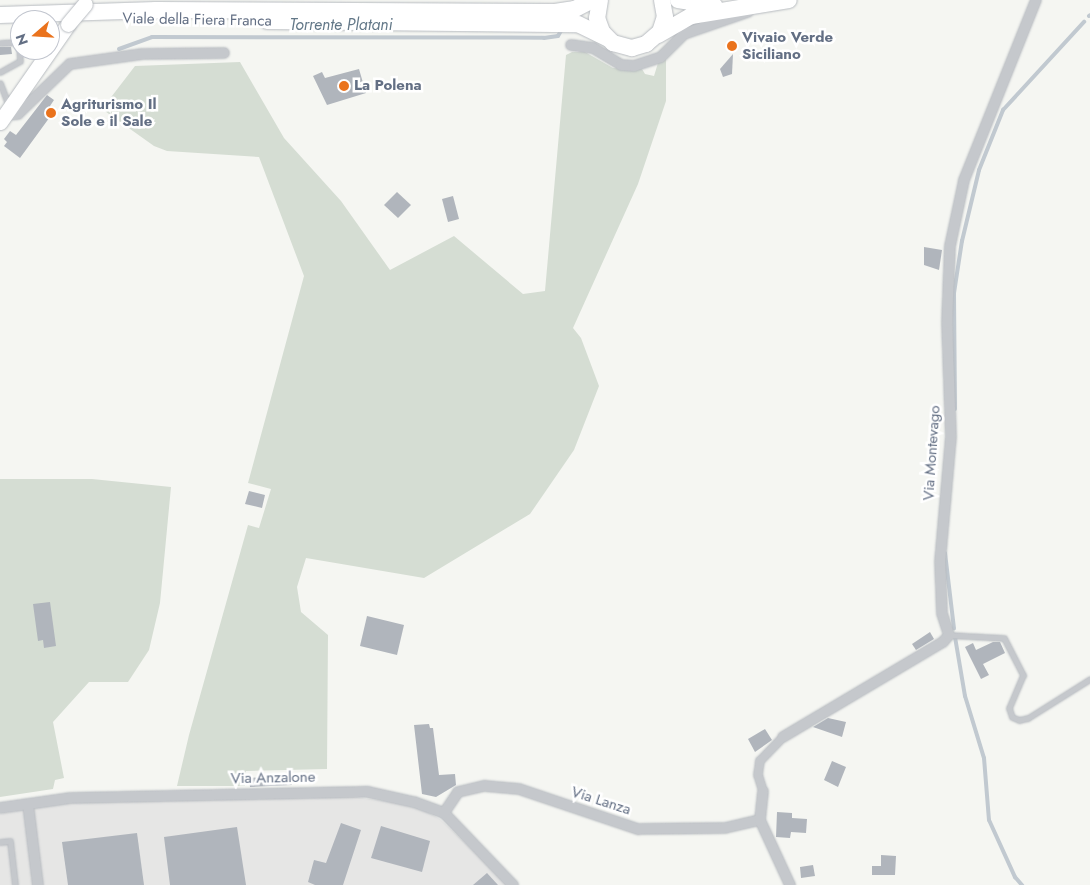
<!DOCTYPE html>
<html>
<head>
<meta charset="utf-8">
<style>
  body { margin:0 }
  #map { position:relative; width:1090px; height:885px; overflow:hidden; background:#f5f6f2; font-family:Jost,sans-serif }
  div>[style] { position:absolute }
  .built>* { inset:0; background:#e6e6e5 }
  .green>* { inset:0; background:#d5ddd3 }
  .stream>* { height:4px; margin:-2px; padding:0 2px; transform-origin:2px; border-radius:2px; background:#c1c9d0 }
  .building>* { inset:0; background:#b0b5bc }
  .roads { filter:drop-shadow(0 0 1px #b7bbc0) drop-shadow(0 0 1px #b7bbc0) }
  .service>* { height:5px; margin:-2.5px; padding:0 2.5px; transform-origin:2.5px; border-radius:2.5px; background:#c5c8cc }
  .pedestrian>* { height:8px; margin:-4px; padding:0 4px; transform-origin:4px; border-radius:4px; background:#c5c8cc }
  .minor>* { height:10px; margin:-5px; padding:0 5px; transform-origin:5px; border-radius:5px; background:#c5c8cc }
  .secondary>* { height:15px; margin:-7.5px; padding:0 7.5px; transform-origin:7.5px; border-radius:7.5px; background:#fff }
  .primary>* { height:16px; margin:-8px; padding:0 8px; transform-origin:8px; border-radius:8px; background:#fff }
  .bridges { filter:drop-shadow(0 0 1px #b7bbc0) drop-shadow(0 0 1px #b7bbc0) }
  .secondary-bridge>* { height:15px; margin:-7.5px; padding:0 7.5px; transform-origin:7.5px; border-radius:7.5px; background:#fff }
  .dots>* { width:14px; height:14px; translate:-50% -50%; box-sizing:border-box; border:2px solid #fff; border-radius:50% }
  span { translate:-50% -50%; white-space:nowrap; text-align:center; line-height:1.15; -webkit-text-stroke:5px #fff; paint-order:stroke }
  .street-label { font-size:15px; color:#636f84 }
  .poi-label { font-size:15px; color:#636f84; font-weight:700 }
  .left { translate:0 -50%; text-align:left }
  .water-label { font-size:16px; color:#637888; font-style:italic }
  .north { position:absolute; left:10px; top:10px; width:50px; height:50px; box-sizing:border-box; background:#fff; border:1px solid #c1c5ce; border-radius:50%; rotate:251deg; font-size:14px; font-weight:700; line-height:20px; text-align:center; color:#636f84 }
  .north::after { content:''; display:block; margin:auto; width:18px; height:22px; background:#ea731d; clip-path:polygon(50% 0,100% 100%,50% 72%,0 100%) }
</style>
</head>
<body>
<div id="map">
  <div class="built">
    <div style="clip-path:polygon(340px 795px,414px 805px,440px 819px,509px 885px,0 885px,0 814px,71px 801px)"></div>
  </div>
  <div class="green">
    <div style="clip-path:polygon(572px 52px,585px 52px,613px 68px,642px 69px,645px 74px,654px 76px,658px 63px,666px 58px,666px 101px,638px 184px,573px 328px,581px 338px,599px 386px,574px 450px,530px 514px,424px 578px,306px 558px,297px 587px,301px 612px,328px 635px,327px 769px,246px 771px,245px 786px,177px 786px,189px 735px,248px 525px,259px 528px,271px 489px,248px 483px,304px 276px,259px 157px,167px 151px,154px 146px,102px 109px,135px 66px,240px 62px,284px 138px,341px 201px,390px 270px,454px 236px,523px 294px,545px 291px,566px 55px)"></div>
    <div style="clip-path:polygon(0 479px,92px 479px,171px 487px,160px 603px,149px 650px,128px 682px,89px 682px,53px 722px,64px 778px,55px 780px,53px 789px,0 797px)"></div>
  </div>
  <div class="stream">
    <div style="left:1089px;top:16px;width:1px;rotate:-45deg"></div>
    <div style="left:119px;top:49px;width:35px;rotate:-20deg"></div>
    <div style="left:152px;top:37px;width:392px;rotate:0.1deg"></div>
    <div style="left:544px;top:38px;width:14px;rotate:-8deg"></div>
    <div style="left:558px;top:36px;width:8px;rotate:-60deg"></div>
    <div style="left:955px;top:409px;width:116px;rotate:-90.5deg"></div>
    <div style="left:954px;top:293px;width:53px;rotate:-81.3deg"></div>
    <div style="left:962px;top:241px;width:73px;rotate:-76.5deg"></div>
    <div style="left:979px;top:170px;width:65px;rotate:-68.2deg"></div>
    <div style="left:1003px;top:110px;width:120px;rotate:-47.4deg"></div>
    <div style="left:945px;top:553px;width:76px;rotate:83.2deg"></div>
    <div style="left:955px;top:637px;width:60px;rotate:80.4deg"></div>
    <div style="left:965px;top:696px;width:65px;rotate:73deg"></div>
    <div style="left:984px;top:758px;width:62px;rotate:85.4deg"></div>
    <div style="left:989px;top:820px;width:63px;rotate:65.5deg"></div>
    <div style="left:1015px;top:877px;width:11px;rotate:49deg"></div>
  </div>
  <div class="building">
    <div style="clip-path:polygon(0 47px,11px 47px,12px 54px,0 55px)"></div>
    <div style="clip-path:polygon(733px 54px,732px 74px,723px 77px,720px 69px)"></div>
    <div style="clip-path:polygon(359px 69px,366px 93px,327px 105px,313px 76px,322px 72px,325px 78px)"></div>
    <div style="clip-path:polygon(47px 95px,54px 100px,50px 106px,55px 110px,20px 158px,4px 146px,7px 142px,4px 139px,10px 131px,16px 135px)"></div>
    <div style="clip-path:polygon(397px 192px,411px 205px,398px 218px,384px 205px)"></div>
    <div style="clip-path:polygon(453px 196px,459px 219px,448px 222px,442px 199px)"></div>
    <div style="clip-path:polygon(924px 247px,942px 250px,939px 270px,924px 265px)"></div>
    <div style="clip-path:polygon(249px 491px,265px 495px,262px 508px,245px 504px)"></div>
    <div style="clip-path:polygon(50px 602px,56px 646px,44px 648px,43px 640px,38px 641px,33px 604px)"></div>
    <div style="clip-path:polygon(367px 616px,404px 625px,397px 655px,360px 646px)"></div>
    <div style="clip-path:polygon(930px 632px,934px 639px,916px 650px,912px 644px)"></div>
    <div style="clip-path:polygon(993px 642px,1000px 642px,1005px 653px,983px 664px,989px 675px,981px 679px,965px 647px,973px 643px,976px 650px)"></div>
    <div style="clip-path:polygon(828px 718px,846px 722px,842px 737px,813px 727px)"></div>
    <div style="clip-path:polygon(429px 724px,430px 728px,433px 728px,439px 775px,455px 774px,456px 785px,436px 797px,422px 794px,414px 725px)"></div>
    <div style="clip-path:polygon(765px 729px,772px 740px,755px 752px,748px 739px)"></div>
    <div style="clip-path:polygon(832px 761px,846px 767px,838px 787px,824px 780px)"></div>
    <div style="clip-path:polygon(291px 775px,292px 785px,250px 787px,249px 778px)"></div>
    <div style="clip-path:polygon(777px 812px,792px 813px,792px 818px,807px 819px,806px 833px,791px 832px,790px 838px,776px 837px)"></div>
    <div style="clip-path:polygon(341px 823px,361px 830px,343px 885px,315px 885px,308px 882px,314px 860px,326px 863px)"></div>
    <div style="clip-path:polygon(381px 826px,430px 841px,422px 872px,371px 858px)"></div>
    <div style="clip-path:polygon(237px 827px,246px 885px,170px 885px,164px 837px)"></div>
    <div style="clip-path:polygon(137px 833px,144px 885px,68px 885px,62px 842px)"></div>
    <div style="clip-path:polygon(881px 855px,896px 856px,895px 875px,872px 875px,872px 866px,881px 866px)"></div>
    <div style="clip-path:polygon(813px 865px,815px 876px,801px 878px,800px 867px)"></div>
    <div style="clip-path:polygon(487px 873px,498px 885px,473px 885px)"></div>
  </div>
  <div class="roads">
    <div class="service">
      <div style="left:0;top:43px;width:19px;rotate:-3deg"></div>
      <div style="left:19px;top:42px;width:19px;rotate:87deg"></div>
      <div style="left:20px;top:61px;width:23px;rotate:151deg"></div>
      <div style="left:0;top:83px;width:25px;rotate:69deg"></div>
      <div style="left:949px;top:635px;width:55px;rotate:3.1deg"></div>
      <div style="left:1004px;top:638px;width:42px;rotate:62.8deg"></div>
      <div style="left:1023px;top:675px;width:36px;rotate:113deg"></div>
      <div style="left:1009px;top:708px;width:9px;rotate:72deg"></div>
      <div style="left:1012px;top:717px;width:8px;rotate:23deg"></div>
      <div style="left:1019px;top:720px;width:9px;rotate:-13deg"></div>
      <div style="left:1028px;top:718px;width:73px;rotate:-32.2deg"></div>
      <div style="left:0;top:842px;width:10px;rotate:-6deg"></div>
      <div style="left:10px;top:841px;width:44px;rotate:83.5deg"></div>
    </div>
    <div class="pedestrian">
      <div style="left:763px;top:791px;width:17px;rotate:-107deg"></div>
      <div style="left:758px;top:775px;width:14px;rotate:-82deg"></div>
      <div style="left:760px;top:761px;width:33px;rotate:-46deg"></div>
    </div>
    <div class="minor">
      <div style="left:571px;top:45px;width:22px;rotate:8deg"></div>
      <div style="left:593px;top:48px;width:33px;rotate:31deg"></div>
      <div style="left:621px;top:65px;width:13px;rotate:4deg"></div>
      <div style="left:634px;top:66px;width:28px;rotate:-18deg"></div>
      <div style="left:661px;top:57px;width:33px;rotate:-45deg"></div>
      <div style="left:684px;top:34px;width:68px;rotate:-19deg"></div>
      <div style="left:6px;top:115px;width:12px;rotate:-5deg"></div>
      <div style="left:18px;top:114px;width:72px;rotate:-43.9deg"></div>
      <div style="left:70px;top:64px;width:73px;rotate:-7.9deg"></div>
      <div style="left:142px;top:54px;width:82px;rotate:-0.7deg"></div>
      <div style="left:783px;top:737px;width:186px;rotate:-30.7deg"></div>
      <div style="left:943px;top:642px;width:9px;rotate:-49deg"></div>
      <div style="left:949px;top:635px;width:23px;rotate:-108deg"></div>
      <div style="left:942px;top:613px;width:51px;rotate:-92.2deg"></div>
      <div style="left:940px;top:562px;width:125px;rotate:-85deg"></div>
      <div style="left:951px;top:437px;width:114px;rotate:-92deg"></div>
      <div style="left:947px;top:323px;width:77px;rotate:-87.8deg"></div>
      <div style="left:950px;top:246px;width:67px;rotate:-78deg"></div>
      <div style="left:964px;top:180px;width:194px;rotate:-68.2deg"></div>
      <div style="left:28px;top:804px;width:82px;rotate:83deg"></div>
      <div style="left:0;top:808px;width:71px;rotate:-8.1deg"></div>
      <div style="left:70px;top:798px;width:298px;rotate:-1.2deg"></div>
      <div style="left:368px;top:792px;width:47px;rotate:12.3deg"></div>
      <div style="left:414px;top:802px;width:32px;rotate:20deg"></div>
      <div style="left:444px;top:813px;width:100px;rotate:46.2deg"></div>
      <div style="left:444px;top:813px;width:25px;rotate:-56deg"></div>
      <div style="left:458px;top:792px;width:28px;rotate:-13deg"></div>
      <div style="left:485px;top:786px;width:34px;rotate:5deg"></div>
      <div style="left:519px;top:789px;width:126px;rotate:18.6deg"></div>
      <div style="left:638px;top:829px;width:87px;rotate:-0.7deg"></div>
      <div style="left:725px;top:828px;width:36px;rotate:-13deg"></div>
      <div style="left:760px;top:820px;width:72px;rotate:65.2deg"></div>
      <div style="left:760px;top:820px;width:29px;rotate:-84deg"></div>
    </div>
    <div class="secondary">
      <div style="left:0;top:122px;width:119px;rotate:-55.2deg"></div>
    </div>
    <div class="primary">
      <div style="left:600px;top:0;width:18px;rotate:99deg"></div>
      <div style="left:597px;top:18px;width:15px;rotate:70deg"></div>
      <div style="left:602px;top:32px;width:16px;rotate:45deg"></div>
      <div style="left:613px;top:43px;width:20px;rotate:15deg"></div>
      <div style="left:632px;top:48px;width:15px;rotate:-16deg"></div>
      <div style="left:646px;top:44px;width:18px;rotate:-41deg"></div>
      <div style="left:660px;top:32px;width:16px;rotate:-72deg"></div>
      <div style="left:665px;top:17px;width:17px;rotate:-100deg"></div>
      <div style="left:678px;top:0;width:37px;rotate:9deg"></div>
      <div style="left:0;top:15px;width:156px;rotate:-1.8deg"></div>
      <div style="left:156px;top:10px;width:399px;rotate:0.3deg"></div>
      <div style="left:555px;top:12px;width:20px;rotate:-9deg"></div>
      <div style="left:575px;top:9px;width:20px;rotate:-27deg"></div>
      <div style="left:267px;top:21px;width:311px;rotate:0.6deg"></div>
      <div style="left:578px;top:24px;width:32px;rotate:26deg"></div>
      <div style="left:658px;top:35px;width:38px;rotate:-30deg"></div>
      <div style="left:691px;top:16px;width:99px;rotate:-9.3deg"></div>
    </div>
  </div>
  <div class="bridges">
    <div class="secondary-bridge">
      <div style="left:68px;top:24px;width:26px;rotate:-50deg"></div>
    </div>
  </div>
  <div class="dots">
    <div style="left:732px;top:46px;background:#ea731d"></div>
    <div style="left:344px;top:86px;background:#ea731d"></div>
    <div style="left:51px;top:113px;background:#ea731d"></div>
  </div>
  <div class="street-label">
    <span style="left:197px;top:20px;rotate:1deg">Viale della Fiera Franca</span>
    <span style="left:932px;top:453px;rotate:-86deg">Via Montevago</span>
    <span style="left:273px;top:778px;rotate:-1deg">Via Anzalone</span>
    <span style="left:601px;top:801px;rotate:18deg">Via Lanza</span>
  </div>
  <div class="poi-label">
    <span class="left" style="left:742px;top:46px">Vivaio Verde<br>Siciliano</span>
    <span class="left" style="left:354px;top:86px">La Polena</span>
    <span class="left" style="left:61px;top:113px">Agriturismo Il<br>Sole e il Sale</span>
  </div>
  <div class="water-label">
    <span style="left:341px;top:25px">Torrente Platani</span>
  </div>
  <div class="north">N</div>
</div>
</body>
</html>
